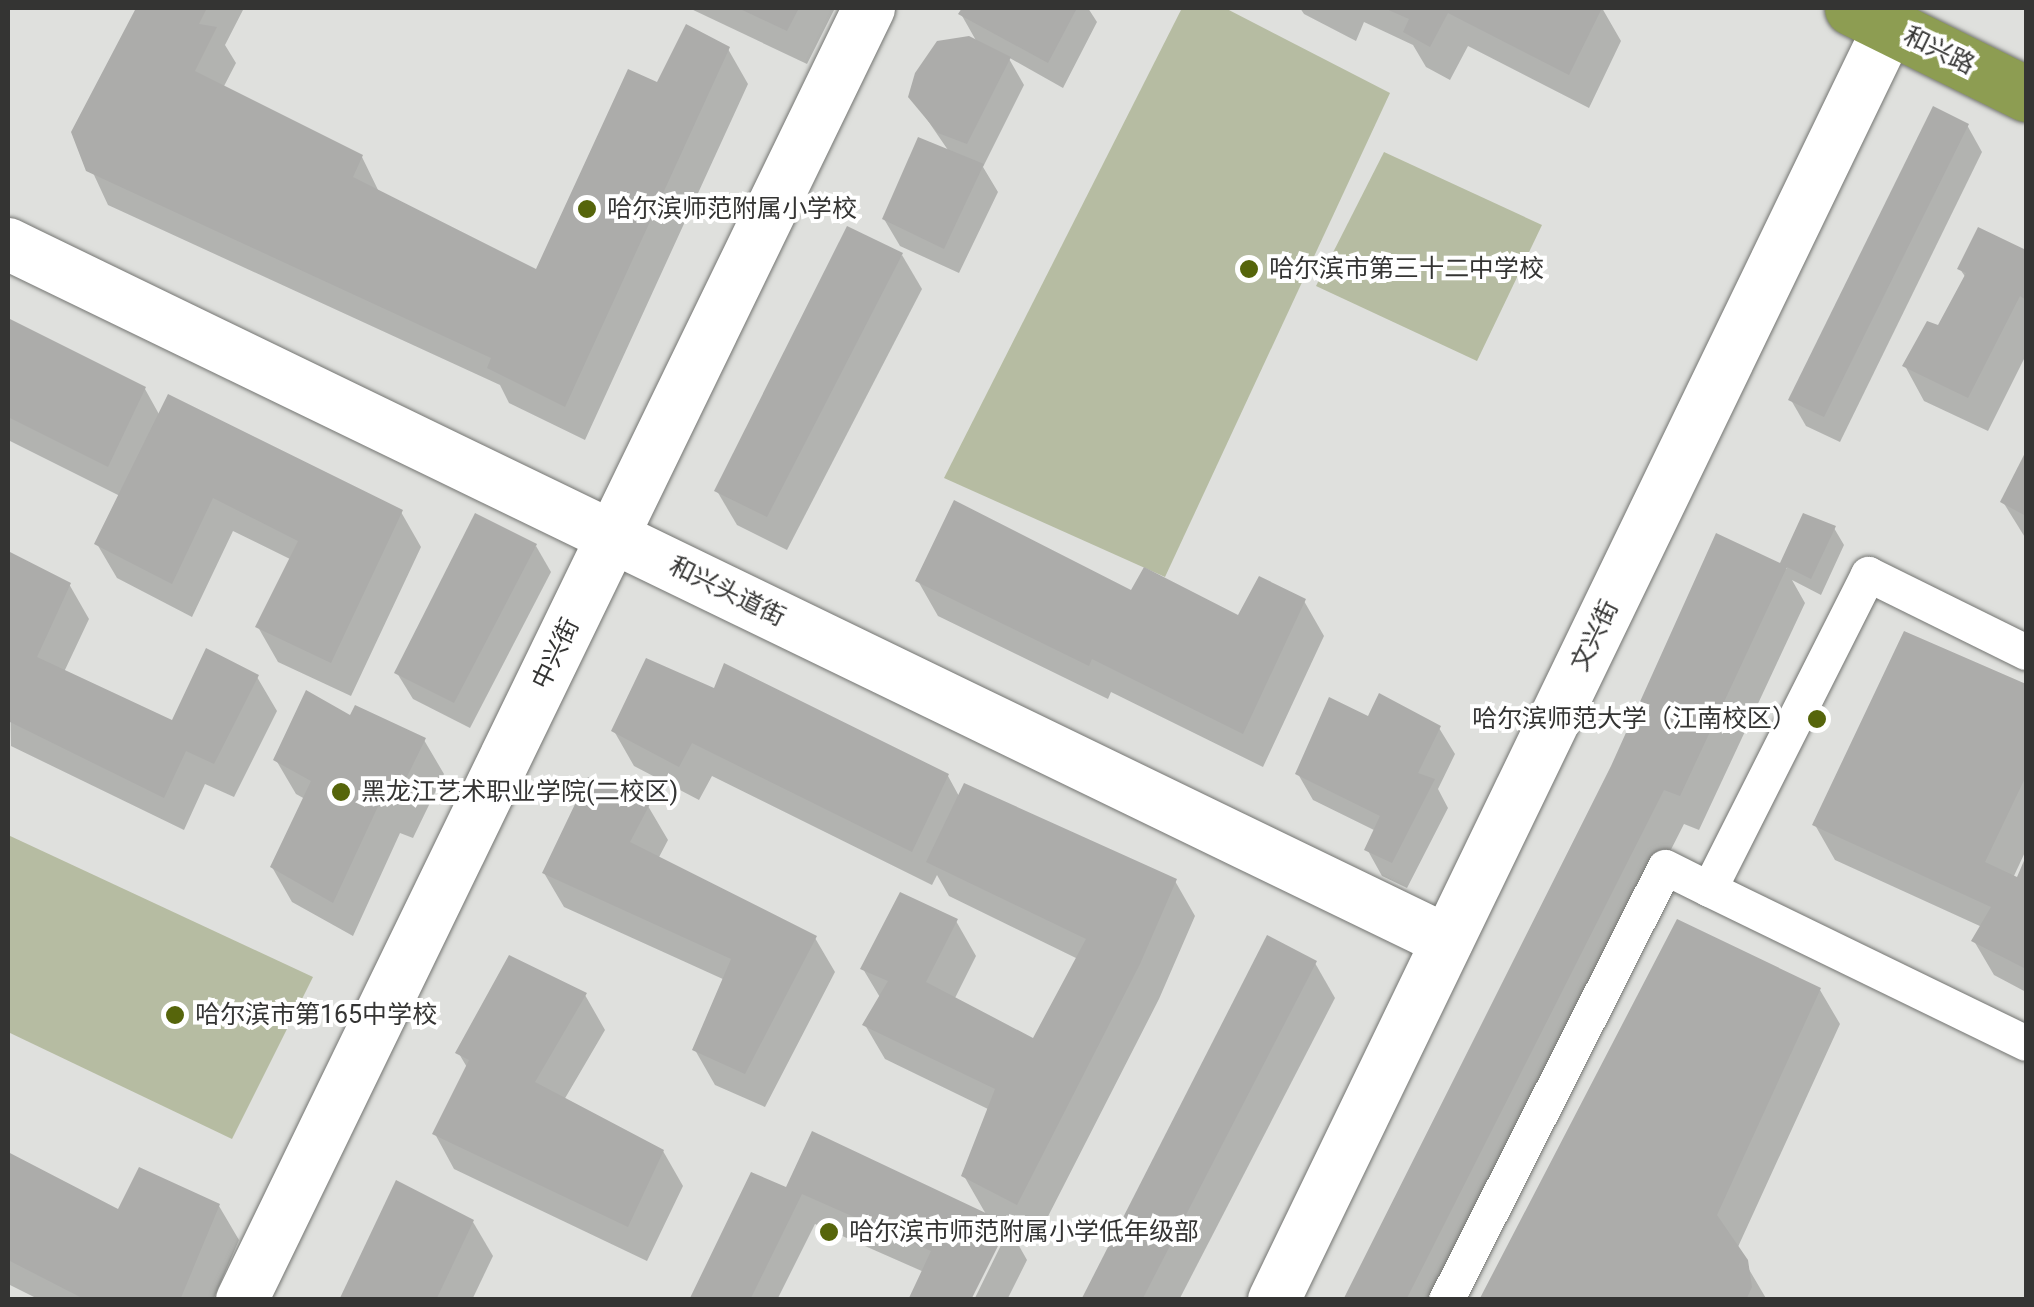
<!DOCTYPE html>
<html>
<head>
<meta charset="utf-8">
<style>
  body { margin:0 }
  #map { position:relative; width:2034px; height:1307px; overflow:hidden; background:#dfe0dd; font-family:Roboto,"Noto Sans SC",sans-serif }
  div>[style] { position:absolute }
  .green>* { inset:0; background:#b6bca2 }
  .shadow>* { inset:0; background:#0003 }
  .building>* { inset:0; background:#acacaa }
  .roads { filter:drop-shadow(0 0 2px #747572) drop-shadow(0 0 2px #747572) }
  .street>* { height:35px; margin:-17.5px; padding:0 17.5px; transform-origin:17.5px; border-radius:17.5px; background:#fff }
  .secondary>* { height:52px; margin:-26px; padding:0 26px; transform-origin:26px; border-radius:26px; background:#fff }
  .highway>* { height:55px; margin:-27.5px; padding:0 27.5px; transform-origin:27.5px; border-radius:27.5px; background:#8d9d52 }
  .dots>* { width:28px; height:28px; translate:-50% -50%; box-sizing:border-box; border:5px solid #fff; border-radius:50% }
  span { translate:-50% -50%; white-space:nowrap; text-align:center; line-height:1.15; -webkit-text-stroke:8px #fff; paint-order:stroke }
  .street-label { font-size:25px; color:#343433 }
  .poi-label { font-size:25px; color:#343433 }
  .left { translate:0 -50%; text-align:left }
  .right { translate:-100% -50%; text-align:right }
  .frame { position:absolute; inset:0; border:10px solid #343433; pointer-events:none }
</style>
</head>
<body>
<div id="map">
  <div class="green">
    <div style="clip-path:polygon(1182px 8px,1225px 8px,1390px 93px,1165px 577px,944px 478px)"></div>
    <div style="clip-path:polygon(1384px 152px,1542px 225px,1477px 361px,1316px 286px)"></div>
    <div style="clip-path:polygon(8px 835px,313px 977px,232px 1139px,8px 1032px)"></div>
  </div>
  <div class="shadow">
    <div style="clip-path:polygon(139px 8px,244px 8px,225px 45px,236px 63px,223px 88px,362px 157px,380px 194px,537px 273px,658px 85px,728px 49px,748px 84px,585px 440px,509px 403px,500px 385px,108px 205px,74px 132px)"></div>
    <div style="clip-path:polygon(689px 8px,835px 8px,807px 64px)"></div>
    <div style="clip-path:polygon(965px 8px,1088px 8px,1097px 22px,1063px 88px,1008px 57px,1024px 85px,983px 167px,998px 192px,959px 273px,900px 246px,884px 219px,950px 153px,911px 96px,978px 44px,961px 14px)"></div>
    <div style="clip-path:polygon(1300px 8px,1602px 8px,1621px 41px,1589px 108px,1468px 46px,1450px 80px,1426px 67px,1413px 45px,1364px 22px,1356px 41px,1304px 14px)"></div>
    <div style="clip-path:polygon(1967px 125px,1982px 152px,1840px 442px,1806px 426px,1791px 400px)"></div>
    <div style="clip-path:polygon(1979px 230px,2026px 252px,2026px 355px,1988px 431px,1924px 401px,1905px 366px,1939px 328px,1966px 278px,1960px 269px)"></div>
    <div style="clip-path:polygon(902px 255px,922px 289px,787px 550px,737px 525px,717px 491px)"></div>
    <div style="clip-path:polygon(8px 321px,145px 389px,160px 416px,401px 512px,421px 547px,351px 696px,278px 662px,258px 627px,292px 560px,233px 531px,192px 617px,117px 578px,97px 544px,120px 496px,8px 440px)"></div>
    <div style="clip-path:polygon(2026px 457px,2026px 539px,2003px 502px)"></div>
    <div style="clip-path:polygon(1834px 528px,1844px 545px,1821px 595px,1792px 580px,1805px 603px,1699px 830px,1684px 824px,1442px 1300px,1344px 1300px,1613px 768px,1717px 536px,1787px 569px,1783px 563px)"></div>
    <div style="clip-path:polygon(536px 546px,551px 572px,470px 728px,413px 699px,397px 673px)"></div>
    <div style="clip-path:polygon(8px 554px,69px 584px,89px 619px,64px 672px,173px 724px,257px 677px,277px 711px,234px 797px,205px 784px,184px 830px,11px 746px)"></div>
    <div style="clip-path:polygon(918px 581px,1132px 594px,1239px 618px,1304px 601px,1324px 636px,1263px 767px,1111px 692px,1108px 699px,938px 616px)"></div>
    <div style="clip-path:polygon(1906px 634px,2026px 686px,2026px 850px,2013px 878px,2019px 880px,2026px 862px,2026px 992px,1994px 975px,1974px 941px,1982px 927px,1835px 860px,1815px 825px)"></div>
    <div style="clip-path:polygon(715px 692px,948px 776px,960px 798px,1175px 881px,1195px 916px,1159px 999px,1037px 1238px,1005px 1221px,1027px 1260px,1007px 1300px,974px 1300px,1002px 1243px,924px 1272px,815px 1224px,777px 1300px,692px 1300px,792px 1192px,987px 1216px,964px 1176px,990px 1110px,885px 1059px,865px 1025px,881px 999px,863px 969px,956px 921px,976px 956px,954px 1000px,1034px 1041px,1078px 959px,949px 896px,937px 875px,932px 885px,712px 776px,699px 800px,634px 766px,614px 731px)"></div>
    <div style="clip-path:polygon(351px 719px,424px 740px,444px 774px,413px 838px,400px 833px,353px 936px,292px 902px,272px 867px,305px 799px,296px 794px,276px 760px)"></div>
    <div style="clip-path:polygon(1369px 720px,1439px 728px,1455px 754px,1438px 789px,1448px 808px,1407px 888px,1382px 876px,1367px 849px,1376px 831px,1313px 800px,1298px 774px)"></div>
    <div style="clip-path:polygon(648px 806px,668px 840px,658px 859px,815px 938px,835px 972px,765px 1107px,715px 1085px,695px 1050px,725px 980px,564px 907px,544px 873px)"></div>
    <div style="clip-path:polygon(1315px 963px,1335px 998px,1179px 1300px,1084px 1300px)"></div>
    <div style="clip-path:polygon(1820px 990px,1840px 1024px,1737px 1249px,1767px 1300px,1481px 1300px)"></div>
    <div style="clip-path:polygon(585px 995px,605px 1030px,564px 1100px,663px 1151px,683px 1186px,647px 1261px,454px 1169px,435px 1134px,468px 1069px,458px 1052px)"></div>
    <div style="clip-path:polygon(8px 1155px,119px 1212px,219px 1206px,239px 1240px,213px 1300px,40px 1300px,8px 1284px)"></div>
    <div style="clip-path:polygon(473px 1222px,493px 1256px,472px 1300px,342px 1300px)"></div>
  </div>
  <div class="building">
    <div style="clip-path:polygon(136px 8px,207px 8px,199px 24px,217px 27px,195px 71px,363px 155px,353px 177px,536px 269px,628px 69px,657px 82px,686px 24px,730px 47px,565px 407px,487px 368px,491px 358px,86px 171px,71px 132px)"></div>
    <div style="clip-path:polygon(738px 8px,799px 8px,787px 31px)"></div>
    <div style="clip-path:polygon(962px 8px,1077px 8px,1048px 63px,958px 14px)"></div>
    <div style="clip-path:polygon(1384px 8px,1602px 8px,1569px 75px,1448px 13px,1430px 47px,1403px 32px,1409px 19px)"></div>
    <div style="clip-path:polygon(969px 36px,1011px 57px,967px 144px,938px 133px,908px 97px,915px 73px,937px 41px)"></div>
    <div style="clip-path:polygon(1933px 106px,1969px 124px,1824px 417px,1788px 400px)"></div>
    <div style="clip-path:polygon(918px 137px,984px 164px,944px 249px,882px 219px)"></div>
    <div style="clip-path:polygon(847px 226px,903px 253px,767px 517px,714px 491px)"></div>
    <div style="clip-path:polygon(1978px 227px,2026px 250px,2026px 300px,2020px 296px,1968px 398px,1902px 366px,1927px 321px,1938px 325px,1966px 273px,1957px 269px)"></div>
    <div style="clip-path:polygon(8px 318px,146px 387px,108px 467px,8px 417px)"></div>
    <div style="clip-path:polygon(168px 394px,403px 510px,331px 663px,255px 627px,298px 541px,213px 498px,172px 584px,94px 544px)"></div>
    <div style="clip-path:polygon(2026px 451px,2026px 516px,2000px 502px)"></div>
    <div style="clip-path:polygon(954px 500px,1131px 590px,1144px 567px,1238px 615px,1259px 576px,1306px 599px,1243px 734px,1092px 659px,1089px 666px,915px 581px)"></div>
    <div style="clip-path:polygon(475px 513px,537px 544px,454px 703px,394px 673px)"></div>
    <div style="clip-path:polygon(1803px 513px,1836px 526px,1811px 579px,1787px 567px,1680px 796px,1664px 790px,1406px 1300px,1343px 1300px,1611px 766px,1716px 533px,1780px 563px)"></div>
    <div style="clip-path:polygon(8px 551px,71px 583px,37px 657px,172px 720px,206px 648px,259px 675px,214px 764px,186px 751px,164px 798px,8px 721px)"></div>
    <div style="clip-path:polygon(1904px 631px,2026px 684px,2026px 776px,1985px 862px,2017px 877px,2026px 856px,2026px 969px,1971px 941px,1991px 907px,1812px 825px)"></div>
    <div style="clip-path:polygon(646px 658px,714px 688px,724px 663px,949px 774px,912px 852px,692px 743px,679px 767px,611px 731px)"></div>
    <div style="clip-path:polygon(306px 690px,350px 715px,355px 705px,426px 738px,393px 805px,381px 800px,333px 903px,270px 867px,311px 781px,273px 760px)"></div>
    <div style="clip-path:polygon(1379px 693px,1441px 726px,1418px 773px,1435px 779px,1392px 863px,1364px 850px,1380px 816px,1295px 774px,1329px 697px,1368px 716px)"></div>
    <div style="clip-path:polygon(588px 777px,650px 804px,630px 842px,817px 936px,745px 1074px,692px 1050px,731px 959px,542px 873px)"></div>
    <div style="clip-path:polygon(964px 783px,1177px 879px,1140px 964px,1017px 1205px,961px 1176px,995px 1089px,862px 1025px,888px 981px,860px 969px,900px 892px,958px 919px,926px 982px,1033px 1038px,1086px 939px,926px 862px)"></div>
    <div style="clip-path:polygon(1677px 919px,1821px 988px,1717px 1215px,1748px 1260px,1752px 1287px,1746px 1300px,1479px 1300px)"></div>
    <div style="clip-path:polygon(1267px 935px,1317px 961px,1142px 1300px,1081px 1300px)"></div>
    <div style="clip-path:polygon(509px 955px,587px 993px,535px 1082px,664px 1150px,628px 1227px,432px 1134px,469px 1060px,455px 1053px)"></div>
    <div style="clip-path:polygon(812px 1131px,1009px 1224px,971px 1300px,908px 1300px,931px 1251px,802px 1194px,750px 1300px,689px 1300px,751px 1172px,786px 1187px)"></div>
    <div style="clip-path:polygon(8px 1152px,118px 1209px,139px 1167px,220px 1204px,180px 1300px,86px 1300px,8px 1260px)"></div>
    <div style="clip-path:polygon(396px 1180px,474px 1220px,436px 1300px,339px 1300px)"></div>
  </div>
  <div class="roads">
    <div class="street">
      <div style="left:1709px;top:889px;width:352px;rotate:25.9deg"></div>
      <div style="left:1446px;top:1300px;width:485px;rotate:-63.2deg"></div>
      <div style="left:1665px;top:867px;width:49px;rotate:26.6deg"></div>
      <div style="left:1709px;top:889px;width:353px;rotate:-63.2deg"></div>
      <div style="left:1868px;top:574px;width:176px;rotate:26.3deg"></div>
    </div>
    <div class="secondary">
      <div style="left:8px;top:244px;width:1599px;rotate:25.84deg"></div>
      <div style="left:242px;top:1300px;width:1436px;rotate:-64.11deg"></div>
      <div style="left:1274px;top:1300px;width:1413px;rotate:-64.2deg"></div>
    </div>
    <div class="highway">
      <div style="left:1852px;top:8px;width:194px;rotate:26.3deg"></div>
    </div>
  </div>
  <div class="dots">
    <div style="left:587px;top:209px;background:#56650b"></div>
    <div style="left:1249px;top:269px;background:#56650b"></div>
    <div style="left:1817px;top:719px;background:#56650b"></div>
    <div style="left:341px;top:792px;background:#56650b"></div>
    <div style="left:175px;top:1015px;background:#56650b"></div>
    <div style="left:829px;top:1232px;background:#56650b"></div>
  </div>
  <div class="street-label">
    <span style="left:1939px;top:51px;rotate:26deg">和兴路</span>
    <span style="left:727px;top:592px;rotate:26deg">和兴头道街</span>
    <span style="left:1595px;top:636px;rotate:-64deg">文兴街</span>
    <span style="left:556px;top:654px;rotate:-64deg">中兴街</span>
  </div>
  <div class="poi-label">
    <span class="left" style="left:607px;top:209px">哈尔滨师范附属小学校</span>
    <span class="left" style="left:1269px;top:269px">哈尔滨市第三十二中学校</span>
    <span class="right" style="left:1797px;top:719px">哈尔滨师范大学（江南校区）</span>
    <span class="left" style="left:361px;top:792px">黑龙江艺术职业学院(二校区)</span>
    <span class="left" style="left:195px;top:1015px">哈尔滨市第165中学校</span>
    <span class="left" style="left:849px;top:1232px">哈尔滨市师范附属小学低年级部</span>
  </div>
  <div class="frame"></div>
</div>
</body>
</html>
